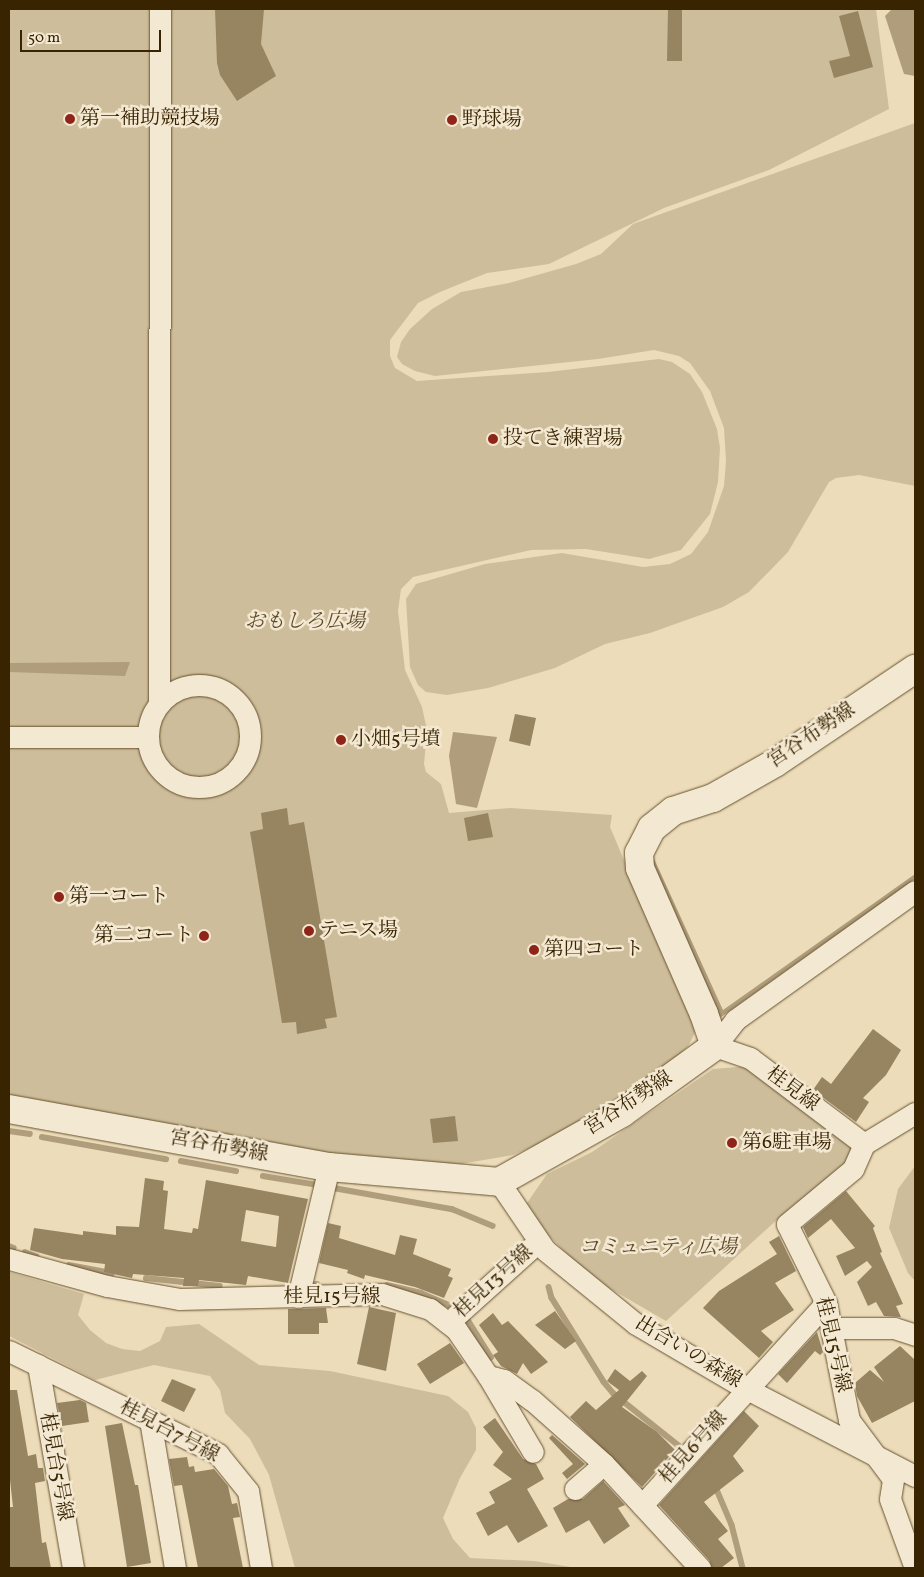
<!DOCTYPE html>
<html>
<head>
<meta charset="utf-8">
<style>
  body { margin:0 }
  #map { position:relative; width:924px; height:1577px; overflow:hidden; background:#eddcb9; font-family:Vollkorn,"Noto Serif JP",serif }
  div>[style] { position:absolute }
  .green>* { inset:0; background:#cebd9a }
  .water>* { inset:0; background:#b09d7b }
  .stream>* { height:5.5px; margin:-2.75px; padding:0 2.75px; transform-origin:2.75px; border-radius:2.75px; background:#b09d7b }
  .building>* { inset:0; background:#978461 }
  .roads { filter:drop-shadow(0 0 1px #665230) drop-shadow(0 0 1px #665230) }
  .street>* { height:21px; margin:-10.5px; padding:0 10.5px; transform-origin:10.5px; border-radius:10.5px; background:#f3e8d2 }
  .street>.ring { margin:-10.5px; padding:0; box-sizing:content-box; background:none; border:21px solid #f3e8d2; border-radius:50% }
  .secondary>* { height:28px; margin:-14px; padding:0 14px; transform-origin:14px; border-radius:14px; background:#f3e8d2 }
  .dots>* { width:14px; height:14px; translate:-50% -50%; box-sizing:border-box; border:2px solid #f3e8d2; border-radius:50% }
  span { translate:-50% -50%; white-space:nowrap; text-align:center; line-height:1.15; -webkit-text-stroke:5px #f3e8d2; paint-order:stroke }
  .poi-label { font-size:20px; color:#392402 }
  .left { translate:0 -50%; text-align:left }
  .right { translate:-100% -50%; text-align:right }
  .park-label { font-size:20px; color:#5e4a28; font-style:italic }
  .street-label { font-size:20px; color:#392402 }
  .frame { position:absolute; inset:0; border:10px solid #392402; pointer-events:none }
  .scale { position:absolute; left:20px; top:30px; width:141px; height:22px; box-sizing:border-box; border:2px solid #392402; border-top:0; padding-left:6px; font-size:15px; line-height:18px; white-space:nowrap; color:#392402; -webkit-text-stroke:4px #f3e8d2; paint-order:stroke }
</style>
</head>
<body>
<div id="map">
  <div class="green">
    <div style="clip-path:polygon(9px 9px,876px 9px,889px 109px,769px 170px,664px 208px,549px 264px,487px 273px,440px 292px,418px 303px,390px 340px,390px 356px,395px 368px,417px 381px,548px 372px,659px 359px,672px 362px,690px 374px,702px 392px,717px 429px,720px 448px,718px 482px,710px 514px,681px 550px,649px 559px,586px 549px,531px 550px,413px 577px,401px 589px,398px 611px,405px 670px,422px 707px,427px 730px,424px 764px,426px 772px,441px 784px,449px 813px,511px 808px,612px 815px,610px 827px,696px 1030px,689px 1045px,679px 1055px,620px 1100px,539px 1144px,513px 1155px,455px 1165px,386px 1164px,9px 1099px)"></div>
    <div style="clip-path:polygon(915px 123px,915px 486px,859px 475px,836px 478px,829px 482px,788px 552px,749px 592px,723px 607px,650px 633px,605px 644px,555px 668px,488px 688px,447px 695px,426px 692px,418px 685px,410px 667px,406px 599px,416px 584px,485px 564px,562px 553px,643px 567px,670px 564px,691px 554px,708px 532px,724px 486px,726px 461px,724px 428px,710px 391px,690px 363px,679px 356px,654px 350px,598px 359px,435px 376px,415px 371px,402px 364px,397px 357px,401px 342px,410px 329px,432px 309px,461px 292px,509px 283px,576px 264px,601px 254px,633px 224px)"></div>
    <div style="clip-path:polygon(750px 1066px,851px 1147px,852px 1158px,780px 1217px,666px 1321px,609px 1288px,573px 1260px,547px 1234px,527px 1203px,547px 1174px,592px 1152px,713px 1069px)"></div>
    <div style="clip-path:polygon(915px 1166px,915px 1281px,908px 1273px,889px 1228px,898px 1189px)"></div>
    <div style="clip-path:polygon(9px 1272px,84px 1294px,78px 1315px,90px 1330px,106px 1343px,122px 1349px,140px 1351px,160px 1341px,166px 1327px,199px 1324px,259px 1365px,330px 1371px,448px 1396px,468px 1412px,476px 1428px,476px 1450px,460px 1478px,443px 1518px,453px 1539px,470px 1558px,534px 1561px,577px 1568px,295px 1568px,269px 1475px,250px 1439px,225px 1413px,220px 1390px,210px 1376px,154px 1365px,95px 1380px,9px 1336px)"></div>
  </div>
  <div class="water">
    <div style="clip-path:polygon(892px 9px,915px 9px,915px 76px,904px 74px,885px 16px)"></div>
    <div style="clip-path:polygon(130px 662px,125px 676px,9px 672px,9px 663px)"></div>
    <div style="clip-path:polygon(453px 732px,497px 737px,477px 808px,456px 804px,449px 756px)"></div>
    <div style="clip-path:polygon(651px 852px,723px 1010px,915px 874px,915px 879px,721px 1017px,714px 1015px,647px 862px)"></div>
  </div>
  <div class="stream">
    <div style="left:9px;top:1131px;width:21px;rotate:8deg"></div>
    <div style="left:42px;top:1137px;width:126px;rotate:10.1deg"></div>
    <div style="left:181px;top:1161px;width:56px;rotate:10.3deg"></div>
    <div style="left:263px;top:1176px;width:56px;rotate:9.3deg"></div>
    <div style="left:328px;top:1187px;width:126px;rotate:10.1deg"></div>
    <div style="left:452px;top:1209px;width:44px;rotate:22.5deg"></div>
    <div style="left:9px;top:1246px;width:5px;rotate:22deg"></div>
    <div style="left:25px;top:1252px;width:12px;rotate:20deg"></div>
    <div style="left:69px;top:1265px;width:44px;rotate:10.5deg"></div>
    <div style="left:146px;top:1278px;width:74px;rotate:6.2deg"></div>
    <div style="left:306px;top:1285px;width:11px;rotate:-5deg"></div>
    <div style="left:387px;top:1285px;width:35px;rotate:13deg"></div>
    <div style="left:421px;top:1293px;width:30px;rotate:23deg"></div>
    <div style="left:549px;top:1287px;width:11px;rotate:75deg"></div>
    <div style="left:552px;top:1298px;width:99px;rotate:58.2deg"></div>
    <div style="left:604px;top:1382px;width:16px;rotate:50deg"></div>
    <div style="left:614px;top:1394px;width:87px;rotate:38.5deg"></div>
    <div style="left:468px;top:1320px;width:44px;rotate:58.1deg"></div>
    <div style="left:715px;top:1485px;width:43px;rotate:67deg"></div>
    <div style="left:732px;top:1525px;width:44px;rotate:75.7deg"></div>
  </div>
  <div class="building">
    <div style="clip-path:polygon(215px 9px,264px 9px,261px 44px,276px 76px,237px 101px,220px 75px,217px 63px)"></div>
    <div style="clip-path:polygon(668px 9px,682px 9px,682px 61px,667px 61px)"></div>
    <div style="clip-path:polygon(858px 11px,873px 67px,834px 78px,829px 61px,850px 56px,839px 16px)"></div>
    <div style="clip-path:polygon(515px 714px,536px 718px,530px 746px,509px 741px)"></div>
    <div style="clip-path:polygon(287px 808px,289px 825px,304px 822px,337px 1017px,325px 1019px,327px 1028px,297px 1034px,296px 1022px,282px 1023px,250px 832px,263px 829px,261px 813px)"></div>
    <div style="clip-path:polygon(488px 813px,493px 837px,468px 841px,464px 818px)"></div>
    <div style="clip-path:polygon(873px 1029px,901px 1050px,886px 1075px,863px 1098px,869px 1102px,856px 1122px,813px 1090px,822px 1077px,831px 1084px)"></div>
    <div style="clip-path:polygon(455px 1116px,458px 1141px,433px 1143px,430px 1119px)"></div>
    <div style="clip-path:polygon(evenodd,145px 1178px,164px 1181px,163px 1190px,168px 1191px,164px 1229px,192px 1233px,193px 1228px,198px 1229px,206px 1180px,308px 1199px,288px 1283px,248px 1276px,246px 1285px,199px 1280px,198px 1286px,183px 1286px,184px 1278px,133px 1274px,132px 1278px,104px 1272px,105px 1264px,62px 1259px,30px 1250px,34px 1228px,83px 1235px,83px 1231px,116px 1235px,116px 1226px,139px 1227px,145px 1178px,246px 1210px,279px 1216px,276px 1247px,241px 1241px,246px 1210px)"></div>
    <div style="clip-path:polygon(846px 1191px,875px 1226px,873px 1228px,882px 1252px,880px 1253px,903px 1304px,896px 1306px,901px 1317px,884px 1316px,876px 1302px,868px 1306px,857px 1282px,872px 1267px,867px 1261px,845px 1276px,836px 1256px,855px 1248px,831px 1219px,808px 1238px,803px 1227px)"></div>
    <div style="clip-path:polygon(328px 1223px,341px 1226px,339px 1238px,395px 1255px,400px 1235px,417px 1239px,413px 1254px,451px 1269px,448px 1276px,453px 1278px,444px 1298px,415px 1287px,365px 1275px,364px 1279px,347px 1273px,348px 1270px,319px 1263px)"></div>
    <div style="clip-path:polygon(779px 1236px,796px 1271px,775px 1283px,794px 1310px,761px 1331px,773px 1342px,759px 1358px,703px 1308px,719px 1291px,777px 1254px,769px 1242px)"></div>
    <div style="clip-path:polygon(369px 1307px,396px 1313px,386px 1371px,357px 1364px)"></div>
    <div style="clip-path:polygon(326px 1308px,328px 1323px,319px 1323px,319px 1334px,288px 1334px,288px 1309px)"></div>
    <div style="clip-path:polygon(555px 1311px,576px 1341px,565px 1349px,535px 1325px)"></div>
    <div style="clip-path:polygon(493px 1313px,502px 1325px,508px 1321px,548px 1362px,531px 1374px,523px 1363px,517px 1374px,501px 1366px,493px 1355px,498px 1352px,479px 1325px)"></div>
    <div style="clip-path:polygon(817px 1332px,823px 1352px,820px 1355px,815px 1351px,787px 1383px,778px 1374px)"></div>
    <div style="clip-path:polygon(450px 1343px,464px 1363px,430px 1384px,417px 1364px)"></div>
    <div style="clip-path:polygon(900px 1346px,915px 1360px,915px 1401px,872px 1423px,857px 1396px,855px 1383px,870px 1370px,884px 1382px,874px 1367px)"></div>
    <div style="clip-path:polygon(615px 1369px,630px 1381px,642px 1371px,647px 1376px,622px 1407px,657px 1432px,675px 1450px,642px 1487px,570px 1417px,586px 1401px,596px 1410px,619px 1390px,607px 1381px)"></div>
    <div style="clip-path:polygon(172px 1379px,196px 1389px,184px 1412px,161px 1401px)"></div>
    <div style="clip-path:polygon(9px 1390px,17px 1390px,28px 1456px,36px 1454px,38px 1468px,43px 1468px,45px 1481px,35px 1483px,42px 1543px,46px 1542px,51px 1568px,9px 1568px,9px 1507px,13px 1507px,9px 1471px)"></div>
    <div style="clip-path:polygon(80px 1400px,86px 1403px,89px 1422px,62px 1426px,57px 1403px)"></div>
    <div style="clip-path:polygon(744px 1411px,759px 1426px,733px 1456px,744px 1471px,704px 1502px,728px 1531px,718px 1539px,734px 1558px,721px 1568px,712px 1568px,709px 1560px,659px 1505px)"></div>
    <div style="clip-path:polygon(495px 1418px,523px 1459px,536px 1464px,544px 1479px,527px 1489px,548px 1526px,518px 1543px,507px 1525px,488px 1536px,476px 1513px,495px 1503px,489px 1492px,512px 1479px,493px 1465px,503px 1452px,483px 1427px)"></div>
    <div style="clip-path:polygon(122px 1423px,135px 1485px,138px 1485px,151px 1563px,127px 1567px,105px 1426px)"></div>
    <div style="clip-path:polygon(552px 1435px,585px 1464px,567px 1479px,562px 1473px,573px 1464px,549px 1438px)"></div>
    <div style="clip-path:polygon(187px 1457px,189px 1467px,194px 1466px,195px 1472px,214px 1469px,228px 1486px,232px 1504px,237px 1503px,240px 1517px,233px 1518px,243px 1568px,198px 1568px,182px 1485px,174px 1486px,169px 1459px)"></div>
    <div style="clip-path:polygon(603px 1481px,625px 1505px,618px 1508px,630px 1526px,604px 1544px,589px 1520px,566px 1533px,553px 1508px,568px 1499px,583px 1499px)"></div>
  </div>
  <div class="roads">
    <div class="street">
      <div class="ring" style="left:148px;top:685px;width:81px;height:81px"></div>
      <div style="left:159px;top:703px;width:694px;rotate:-89.92deg"></div>
      <div style="left:9px;top:737px;width:139px"></div>
      <div style="left:864px;top:1144px;width:143px;rotate:-143deg"></div>
      <div style="left:750px;top:1058px;width:37px;rotate:-161deg"></div>
      <div style="left:715px;top:1046px;width:33px;rotate:-52deg"></div>
      <div style="left:735px;top:1020px;width:221px;rotate:-35.6deg"></div>
      <div style="left:499px;top:1182px;width:82px;rotate:55.9deg"></div>
      <div style="left:545px;top:1250px;width:117px;rotate:39.1deg"></div>
      <div style="left:636px;top:1324px;width:129px;rotate:30.4deg"></div>
      <div style="left:747px;top:1389px;width:189px;rotate:27.4deg"></div>
      <div style="left:9px;top:1259px;width:102px;rotate:15.4deg"></div>
      <div style="left:107px;top:1286px;width:73px;rotate:10.2deg"></div>
      <div style="left:179px;top:1299px;width:203px;rotate:-1.4deg"></div>
      <div style="left:382px;top:1294px;width:50px;rotate:17.4deg"></div>
      <div style="left:430px;top:1309px;width:33px;rotate:38deg"></div>
      <div style="left:456px;top:1329px;width:57px;rotate:55.8deg"></div>
      <div style="left:488px;top:1376px;width:16px;rotate:14deg"></div>
      <div style="left:504px;top:1380px;width:34px;rotate:36deg"></div>
      <div style="left:532px;top:1400px;width:96px;rotate:41.6deg"></div>
      <div style="left:604px;top:1464px;width:142px;rotate:47.3deg"></div>
      <div style="left:298px;top:1297px;width:134px;rotate:-76.6deg"></div>
      <div style="left:448px;top:1323px;width:122px;rotate:-42deg"></div>
      <div style="left:831px;top:1328px;width:63px"></div>
      <div style="left:894px;top:1328px;width:22px;rotate:18deg"></div>
      <div style="left:9px;top:1351px;width:233px;rotate:26.2deg"></div>
      <div style="left:218px;top:1454px;width:48px;rotate:51deg"></div>
      <div style="left:248px;top:1491px;width:78px;rotate:80.4deg"></div>
      <div style="left:38px;top:1365px;width:206px;rotate:80.2deg"></div>
      <div style="left:488px;top:1376px;width:88px;rotate:59.4deg"></div>
      <div style="left:150px;top:1420px;width:150px;rotate:80.4deg"></div>
      <div style="left:575px;top:1489px;width:38px;rotate:-41deg"></div>
      <div style="left:642px;top:1505px;width:273px;rotate:-47.7deg"></div>
      <div style="left:915px;top:1568px;width:73px;rotate:-109.9deg"></div>
      <div style="left:890px;top:1499px;width:20px;rotate:-81deg"></div>
      <div style="left:893px;top:1479px;width:74px;rotate:-126.7deg"></div>
      <div style="left:849px;top:1420px;width:119px;rotate:-101.1deg"></div>
      <div style="left:826px;top:1303px;width:88px;rotate:-116.3deg"></div>
      <div style="left:787px;top:1224px;width:86px;rotate:-39.8deg"></div>
      <div style="left:853px;top:1169px;width:27px;rotate:-66deg"></div>
      <div style="left:864px;top:1144px;width:60px;rotate:-31.3deg"></div>
    </div>
    <div class="secondary">
      <div style="left:9px;top:1109px;width:325px;rotate:10.3deg"></div>
      <div style="left:329px;top:1167px;width:171px;rotate:5deg"></div>
      <div style="left:499px;top:1182px;width:141px;rotate:-29.3deg"></div>
      <div style="left:622px;top:1113px;width:115px;rotate:-35.8deg"></div>
      <div style="left:715px;top:1046px;width:34px;rotate:-109deg"></div>
      <div style="left:704px;top:1014px;width:159px;rotate:-113.7deg"></div>
      <div style="left:640px;top:868px;width:15px;rotate:-94deg"></div>
      <div style="left:639px;top:853px;width:28px;rotate:-63deg"></div>
      <div style="left:652px;top:828px;width:27px;rotate:-39deg"></div>
      <div style="left:673px;top:811px;width:42px;rotate:-18deg"></div>
      <div style="left:713px;top:798px;width:71px;rotate:-29.4deg"></div>
      <div style="left:775px;top:763px;width:169px;rotate:-33.9deg"></div>
    </div>
  </div>
  <div class="dots">
    <div style="left:70px;top:119px;background:#8f2418"></div>
    <div style="left:452px;top:120px;background:#8f2418"></div>
    <div style="left:493px;top:439px;background:#8f2418"></div>
    <div style="left:341px;top:740px;background:#8f2418"></div>
    <div style="left:59px;top:897px;background:#8f2418"></div>
    <div style="left:309px;top:931px;background:#8f2418"></div>
    <div style="left:204px;top:936px;background:#8f2418"></div>
    <div style="left:534px;top:950px;background:#8f2418"></div>
    <div style="left:732px;top:1143px;background:#8f2418"></div>
  </div>
  <div class="poi-label">
    <span class="left" style="left:80px;top:119px">第一補助競技場</span>
    <span class="left" style="left:462px;top:120px">野球場</span>
    <span class="left" style="left:503px;top:439px">投てき練習場</span>
    <span class="left" style="left:351px;top:740px">小畑5号墳</span>
    <span class="left" style="left:69px;top:897px">第一コート</span>
    <span class="left" style="left:319px;top:931px">テニス場</span>
    <span class="right" style="left:194px;top:936px">第二コート</span>
    <span class="left" style="left:544px;top:950px">第四コート</span>
    <span class="left" style="left:742px;top:1143px">第6駐車場</span>
  </div>
  <div class="park-label">
    <span style="left:305px;top:622px">おもしろ広場</span>
    <span style="left:658px;top:1248px">コミュニティ広場</span>
  </div>
  <div class="street-label">
    <span style="left:812px;top:736px;rotate:-34deg">宮谷布勢線</span>
    <span style="left:792px;top:1090px;rotate:37deg">桂見線</span>
    <span style="left:629px;top:1104px;rotate:-33deg">宮谷布勢線</span>
    <span style="left:219px;top:1147px;rotate:10deg">宮谷布勢線</span>
    <span style="left:494px;top:1282px;rotate:-42deg">桂見13号線</span>
    <span style="left:332px;top:1297px">桂見15号線</span>
    <span style="left:832px;top:1345px;rotate:77deg">桂見15号線</span>
    <span style="left:688px;top:1353px;rotate:31deg">出合いの森線</span>
    <span style="left:169px;top:1432px;rotate:28deg">桂見台7号線</span>
    <span style="left:694px;top:1448px;rotate:-48deg">桂見6号線</span>
    <span style="left:55px;top:1467px;rotate:80deg">桂見台5号線</span>
  </div>
  <div class="frame"></div>
  <div class="scale">50 m</div>
</div>
</body>
</html>
